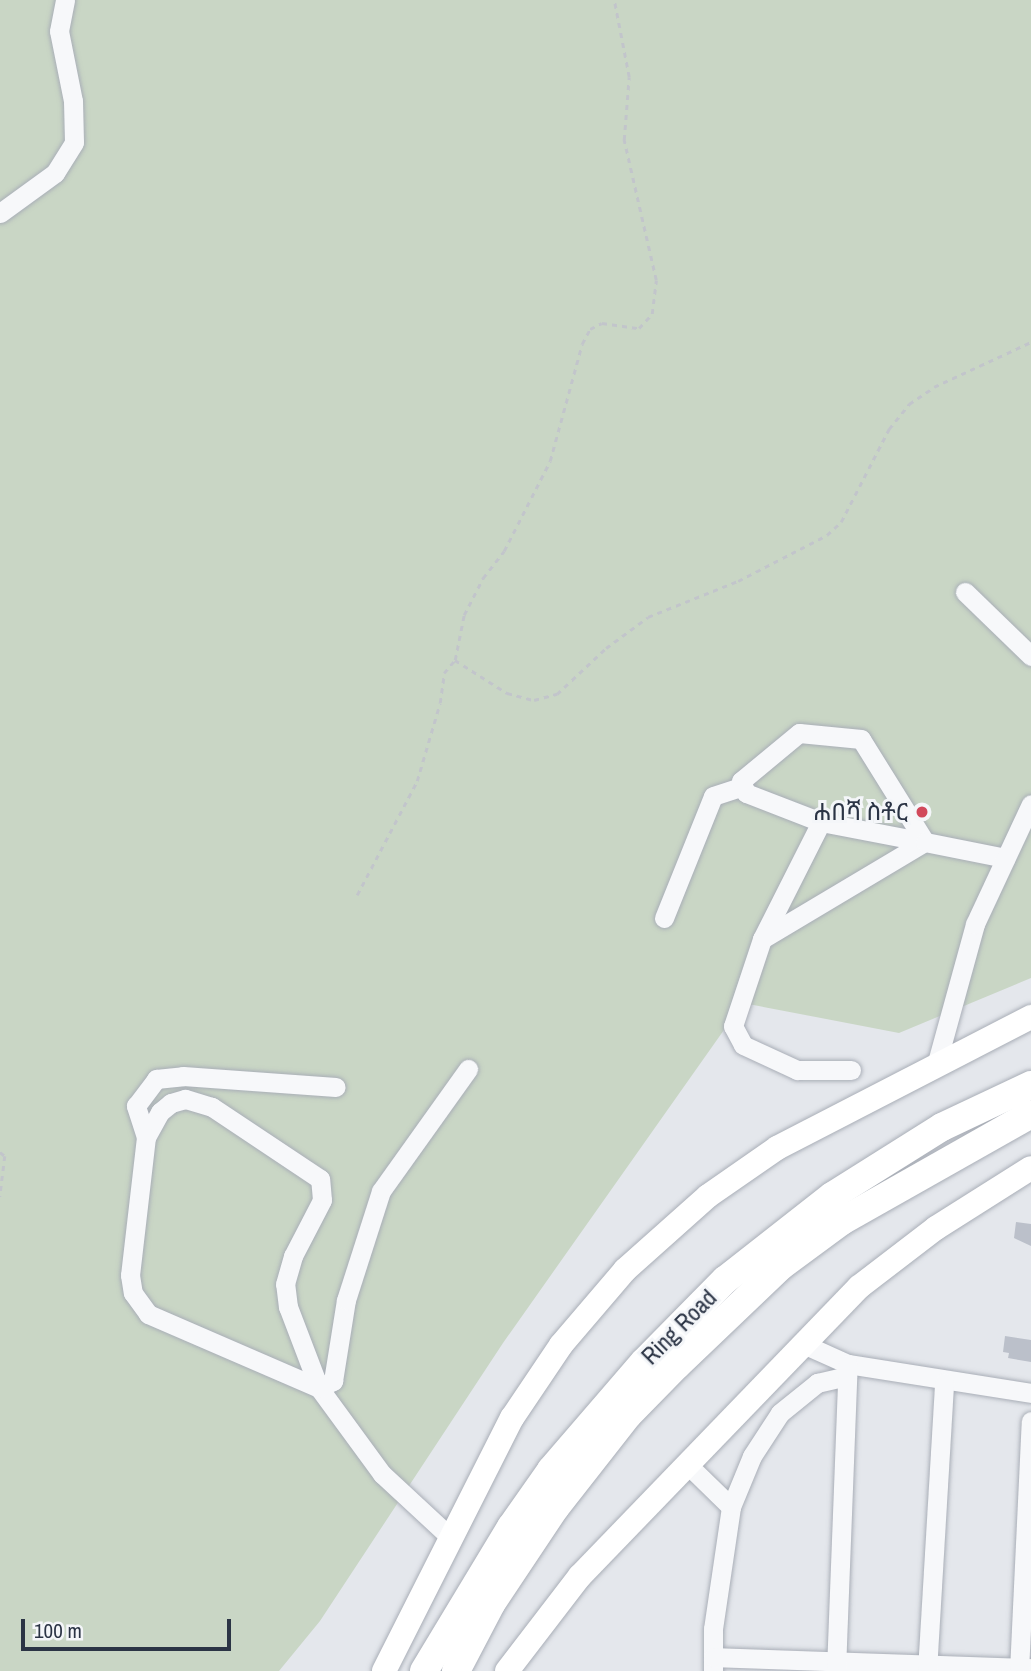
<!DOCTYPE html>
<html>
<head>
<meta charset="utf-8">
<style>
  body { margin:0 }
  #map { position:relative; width:1031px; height:1671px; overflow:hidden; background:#e4e7ec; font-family:"Archivo Narrow","Noto Sans Ethiopic",sans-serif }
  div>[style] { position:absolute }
  .green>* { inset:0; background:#c9d6c5 }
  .building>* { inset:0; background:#bbc0ca }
  .path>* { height:2.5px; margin-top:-1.25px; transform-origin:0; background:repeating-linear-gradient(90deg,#c2c5cb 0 5px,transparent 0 10px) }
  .roads { filter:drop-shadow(0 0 2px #a9aeb7) drop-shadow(0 0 2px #a9aeb7) }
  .minor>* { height:19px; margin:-9.5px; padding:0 9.5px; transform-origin:9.5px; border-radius:9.5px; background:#f7f8fa }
  .major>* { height:24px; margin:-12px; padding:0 12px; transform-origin:12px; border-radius:12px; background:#fff }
  .highway>* { height:28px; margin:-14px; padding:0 14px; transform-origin:14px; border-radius:14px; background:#fff }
  .dots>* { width:19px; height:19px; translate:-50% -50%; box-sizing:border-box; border:4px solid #f4f6f9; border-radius:50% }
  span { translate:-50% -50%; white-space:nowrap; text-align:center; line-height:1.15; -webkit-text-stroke:6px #f4f6f9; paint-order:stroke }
  .poi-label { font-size:24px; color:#2b3445 }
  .right { translate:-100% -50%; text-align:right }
  .street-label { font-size:24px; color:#2b3445 }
  .scale { position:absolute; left:21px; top:1619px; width:210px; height:32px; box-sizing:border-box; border:4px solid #2b3445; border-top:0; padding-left:9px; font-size:21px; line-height:24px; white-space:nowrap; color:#2b3445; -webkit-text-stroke:5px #f4f6f9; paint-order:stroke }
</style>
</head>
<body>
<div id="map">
  <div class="green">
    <div style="clip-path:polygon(0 0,1031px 0,1031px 978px,899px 1033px,743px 1003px,503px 1343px,320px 1621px,279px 1671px,0 1671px)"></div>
  </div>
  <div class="building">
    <div style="clip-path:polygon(1016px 1222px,1031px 1224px,1031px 1246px,1014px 1238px)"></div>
    <div style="clip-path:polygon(1005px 1336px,1031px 1340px,1031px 1362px,1008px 1358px,1009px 1353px,1003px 1352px)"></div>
  </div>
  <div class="path">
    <div style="left:455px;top:660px;width:62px;rotate:32.4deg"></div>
    <div style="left:507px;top:693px;width:28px;rotate:15deg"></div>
    <div style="left:534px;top:700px;width:24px;rotate:-15deg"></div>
    <div style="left:557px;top:694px;width:67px;rotate:-43.2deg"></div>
    <div style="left:606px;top:648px;width:52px;rotate:-36.4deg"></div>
    <div style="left:648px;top:617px;width:97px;rotate:-21.8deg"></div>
    <div style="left:738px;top:581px;width:100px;rotate:-27.3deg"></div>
    <div style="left:827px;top:535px;width:19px;rotate:-43deg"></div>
    <div style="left:841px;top:522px;width:105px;rotate:-62.7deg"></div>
    <div style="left:889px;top:429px;width:32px;rotate:-51deg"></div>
    <div style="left:909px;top:404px;width:30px;rotate:-34deg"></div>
    <div style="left:934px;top:387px;width:107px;rotate:-24.9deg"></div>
    <div style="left:357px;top:895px;width:129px;rotate:-62.2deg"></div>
    <div style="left:417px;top:781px;width:81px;rotate:-73.6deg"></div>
    <div style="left:440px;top:703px;width:30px;rotate:-82deg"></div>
    <div style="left:444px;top:673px;width:17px;rotate:-50deg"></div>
    <div style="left:455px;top:660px;width:46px;rotate:-78.7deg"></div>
    <div style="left:464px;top:615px;width:42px;rotate:-62.8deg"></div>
    <div style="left:483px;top:578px;width:34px;rotate:-52deg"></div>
    <div style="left:504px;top:551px;width:101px;rotate:-62.9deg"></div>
    <div style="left:550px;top:461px;width:121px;rotate:-74.7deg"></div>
    <div style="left:582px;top:344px;width:17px;rotate:-62deg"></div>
    <div style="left:590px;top:329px;width:13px;rotate:-27deg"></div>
    <div style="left:602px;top:323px;width:37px;rotate:8deg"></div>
    <div style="left:639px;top:328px;width:19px;rotate:-47deg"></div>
    <div style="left:652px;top:314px;width:34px;rotate:-83deg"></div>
    <div style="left:656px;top:280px;width:144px;rotate:-102.9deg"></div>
    <div style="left:624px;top:140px;width:63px;rotate:-85.5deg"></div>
    <div style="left:629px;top:77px;width:78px;rotate:-101deg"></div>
    <div style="left:0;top:1152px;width:6px;rotate:39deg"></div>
    <div style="left:5px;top:1156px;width:41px;rotate:97deg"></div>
  </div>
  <div class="roads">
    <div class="minor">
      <div style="left:0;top:213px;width:68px;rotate:-36deg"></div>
      <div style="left:55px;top:173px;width:36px;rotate:-58deg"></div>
      <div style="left:74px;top:142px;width:41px;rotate:-91.4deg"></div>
      <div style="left:73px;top:101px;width:71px;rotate:-101.3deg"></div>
      <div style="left:59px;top:31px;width:32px;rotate:-79deg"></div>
      <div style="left:965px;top:592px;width:92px;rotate:44.1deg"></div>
      <div style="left:821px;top:822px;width:131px;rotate:116.8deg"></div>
      <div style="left:762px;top:939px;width:92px;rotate:108.4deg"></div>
      <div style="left:733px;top:1026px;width:21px;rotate:62deg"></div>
      <div style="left:743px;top:1045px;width:60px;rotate:24.8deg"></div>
      <div style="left:797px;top:1070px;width:54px"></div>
      <div style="left:664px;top:918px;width:131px;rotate:-68.1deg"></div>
      <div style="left:713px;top:796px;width:29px;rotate:-18deg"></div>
      <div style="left:762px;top:939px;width:190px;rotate:-30.8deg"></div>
      <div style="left:925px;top:842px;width:121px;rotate:-121.9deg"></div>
      <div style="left:861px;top:739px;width:62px;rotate:-174.5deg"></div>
      <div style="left:799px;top:733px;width:75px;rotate:140.4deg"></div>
      <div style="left:741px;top:781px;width:13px;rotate:67deg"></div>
      <div style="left:746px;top:793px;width:80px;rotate:21.1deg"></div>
      <div style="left:821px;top:822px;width:106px;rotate:10.9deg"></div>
      <div style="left:925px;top:842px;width:82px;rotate:11.3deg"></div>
      <div style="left:937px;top:1062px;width:143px;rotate:-74.6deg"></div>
      <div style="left:975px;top:924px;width:132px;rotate:-65deg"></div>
      <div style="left:146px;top:1137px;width:33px;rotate:-108deg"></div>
      <div style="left:136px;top:1106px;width:34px;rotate:-53deg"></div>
      <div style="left:156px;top:1079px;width:27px;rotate:-6deg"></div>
      <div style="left:183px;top:1076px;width:153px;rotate:4.1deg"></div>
      <div style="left:801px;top:1343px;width:51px;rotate:24.1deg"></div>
      <div style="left:848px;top:1364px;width:185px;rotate:9deg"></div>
      <div style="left:688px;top:1465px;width:60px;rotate:44.3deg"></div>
      <div style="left:731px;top:1507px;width:123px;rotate:98.4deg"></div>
      <div style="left:713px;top:1629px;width:42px;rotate:90deg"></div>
      <div style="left:731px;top:1507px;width:55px;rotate:-67.6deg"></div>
      <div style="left:752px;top:1456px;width:51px;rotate:-56.9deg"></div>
      <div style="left:780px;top:1413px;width:48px;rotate:-39deg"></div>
      <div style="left:817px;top:1383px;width:31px;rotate:-13deg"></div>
      <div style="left:450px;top:1537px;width:93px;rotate:-137.2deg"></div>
      <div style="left:382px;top:1474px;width:107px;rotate:-126.2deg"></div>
      <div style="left:319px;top:1388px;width:87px;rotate:-110.9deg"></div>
      <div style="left:288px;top:1307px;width:23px;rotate:-97deg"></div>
      <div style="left:285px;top:1284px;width:29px;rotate:-74deg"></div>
      <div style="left:293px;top:1256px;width:63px;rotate:-62.6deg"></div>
      <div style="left:322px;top:1200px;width:21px;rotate:-95deg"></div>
      <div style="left:320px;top:1179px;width:130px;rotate:-146.3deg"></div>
      <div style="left:212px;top:1107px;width:28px;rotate:-163deg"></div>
      <div style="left:185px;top:1099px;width:15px;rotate:164deg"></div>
      <div style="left:171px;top:1103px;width:14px;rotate:141deg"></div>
      <div style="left:160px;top:1112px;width:29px;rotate:119deg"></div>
      <div style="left:146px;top:1137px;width:139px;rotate:96.6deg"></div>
      <div style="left:130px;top:1275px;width:18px;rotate:81deg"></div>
      <div style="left:133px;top:1293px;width:26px;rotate:54deg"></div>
      <div style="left:148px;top:1314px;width:186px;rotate:23.4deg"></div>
      <div style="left:319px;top:1388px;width:16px;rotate:-27deg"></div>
      <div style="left:333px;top:1381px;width:82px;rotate:-80.9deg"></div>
      <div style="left:346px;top:1300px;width:114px;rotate:-72.2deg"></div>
      <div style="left:381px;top:1191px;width:150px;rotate:-54.5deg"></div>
      <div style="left:713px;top:1657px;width:318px;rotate:2deg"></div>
      <div style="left:836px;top:1670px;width:306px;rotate:-87.8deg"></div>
      <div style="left:927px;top:1671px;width:289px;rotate:-86.6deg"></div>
      <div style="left:1019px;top:1671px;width:250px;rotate:-87.3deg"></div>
    </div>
    <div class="major">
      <div style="left:384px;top:1671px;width:284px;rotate:-63.2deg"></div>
      <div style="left:512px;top:1418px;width:88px;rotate:-56.1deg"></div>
      <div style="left:561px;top:1345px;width:99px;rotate:-49.5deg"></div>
      <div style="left:625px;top:1270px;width:111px;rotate:-41.7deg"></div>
      <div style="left:708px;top:1196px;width:84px;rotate:-34.8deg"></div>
      <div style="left:777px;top:1148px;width:286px;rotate:-27.3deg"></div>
      <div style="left:507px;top:1671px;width:120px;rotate:-52.5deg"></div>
      <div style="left:580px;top:1576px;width:402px;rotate:-46deg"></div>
      <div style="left:859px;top:1287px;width:97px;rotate:-37.5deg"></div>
      <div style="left:936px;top:1228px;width:112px;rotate:-32.3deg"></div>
    </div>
    <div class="highway">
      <div style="left:424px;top:1671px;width:168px;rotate:-58.9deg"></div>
      <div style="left:511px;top:1527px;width:70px;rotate:-54.9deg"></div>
      <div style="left:551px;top:1470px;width:143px;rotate:-49.3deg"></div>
      <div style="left:644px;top:1362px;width:115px;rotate:-45.4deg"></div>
      <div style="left:725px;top:1280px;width:136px;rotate:-38.1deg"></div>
      <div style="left:832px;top:1196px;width:130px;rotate:-32.1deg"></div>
      <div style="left:942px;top:1127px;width:98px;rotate:-25.3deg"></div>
      <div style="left:456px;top:1671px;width:76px;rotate:-62.4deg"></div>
      <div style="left:491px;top:1604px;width:115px;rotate:-56.3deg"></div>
      <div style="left:555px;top:1508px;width:118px;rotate:-51.9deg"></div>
      <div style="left:628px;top:1415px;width:70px;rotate:-45.6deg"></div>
      <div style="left:677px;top:1365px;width:144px;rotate:-43.6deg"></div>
      <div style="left:781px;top:1266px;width:76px;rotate:-36.4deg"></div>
      <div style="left:842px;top:1221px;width:217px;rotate:-29.5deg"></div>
    </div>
  </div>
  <div class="dots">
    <div style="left:922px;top:812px;background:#d1495b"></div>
  </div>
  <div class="poi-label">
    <span class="right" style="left:908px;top:812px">ሐበሻ ስቶር</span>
  </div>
  <div class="street-label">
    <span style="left:679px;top:1327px;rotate:-45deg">Ring Road</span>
  </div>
  <div class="scale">100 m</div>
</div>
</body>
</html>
